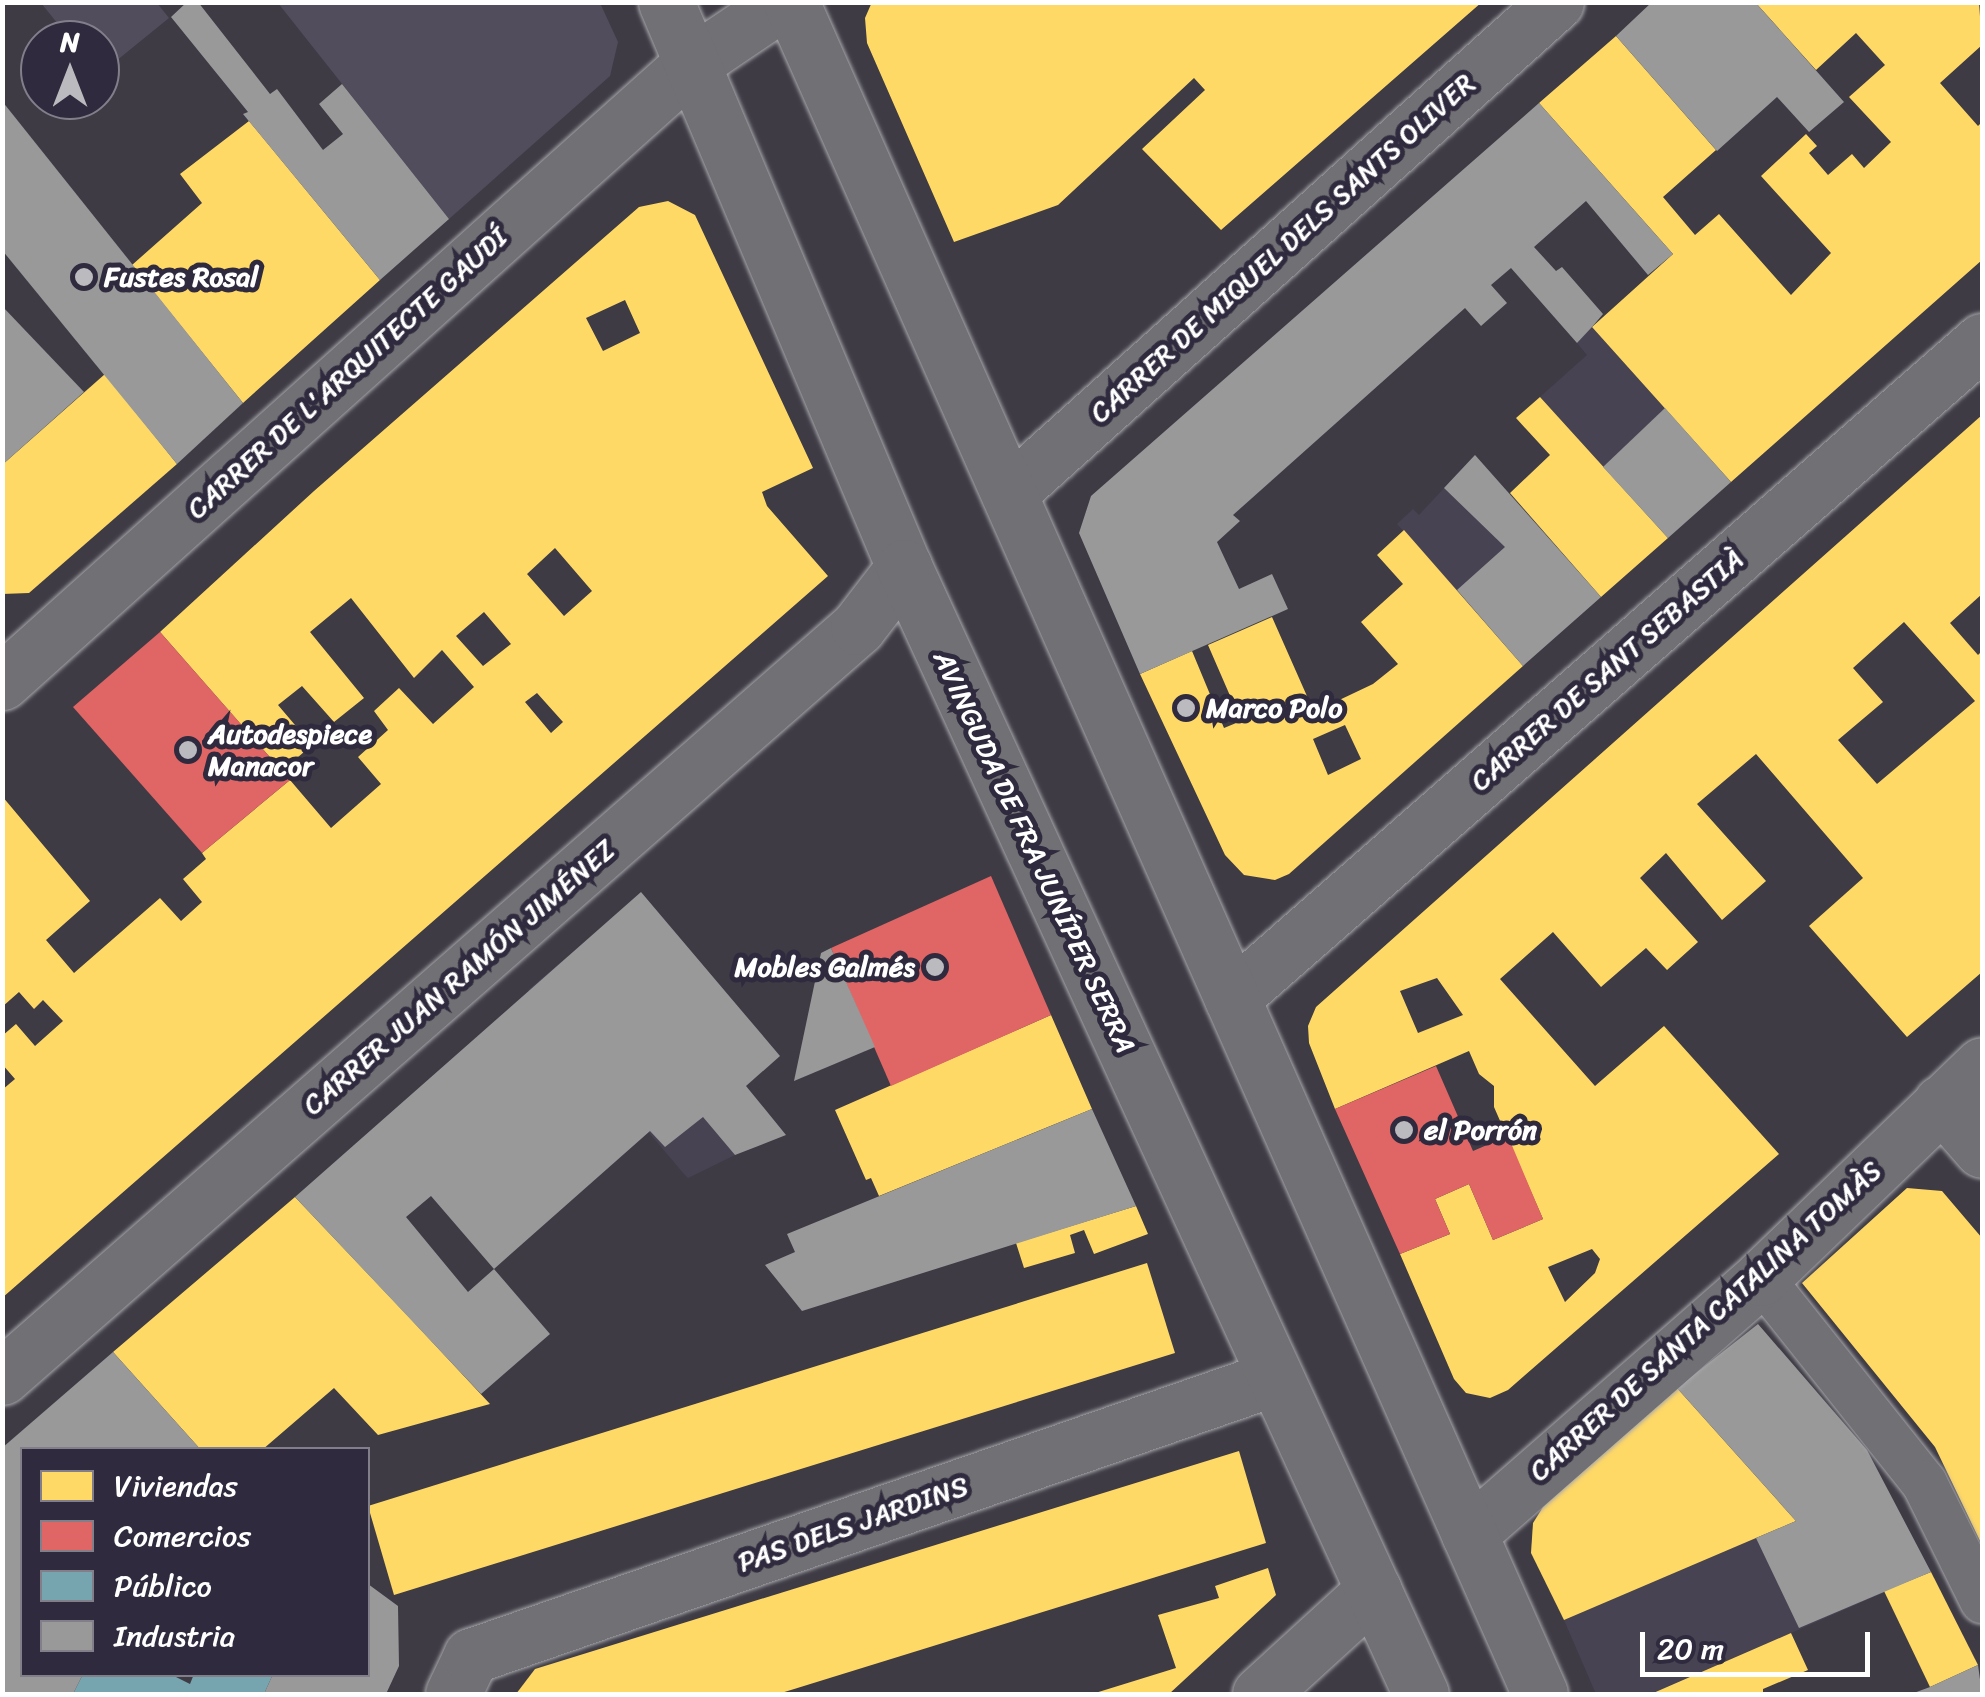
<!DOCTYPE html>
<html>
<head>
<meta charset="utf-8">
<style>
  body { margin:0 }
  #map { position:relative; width:1985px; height:1697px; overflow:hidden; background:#3e3b45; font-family:Sriracha,sans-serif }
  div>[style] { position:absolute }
  .built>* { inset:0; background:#484353 }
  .green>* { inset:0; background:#524d5c }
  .homes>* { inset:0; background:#ffd966 }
  .shops>* { inset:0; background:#e06666 }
  .public>* { inset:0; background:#76a5af }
  .industry>* { inset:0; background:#999 }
  .roads { filter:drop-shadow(0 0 2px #a8a7ab) drop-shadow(0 0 2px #a8a7ab) }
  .lane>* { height:45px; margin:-22.5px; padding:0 22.5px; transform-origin:22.5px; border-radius:22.5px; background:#717074 }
  .street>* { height:55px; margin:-27.5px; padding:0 27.5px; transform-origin:27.5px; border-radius:27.5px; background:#717074 }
  .secondary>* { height:55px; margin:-27.5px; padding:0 27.5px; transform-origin:27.5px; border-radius:27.5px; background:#717074 }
  .dots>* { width:28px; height:28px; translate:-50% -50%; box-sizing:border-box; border:5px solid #2f2a3d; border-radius:50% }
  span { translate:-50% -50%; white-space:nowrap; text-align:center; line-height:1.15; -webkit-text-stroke:10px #2f2a3d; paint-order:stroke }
  .street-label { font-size:28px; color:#fff }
  .poi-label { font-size:28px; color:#fff; font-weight:700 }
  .left { translate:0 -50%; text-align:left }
  .right { translate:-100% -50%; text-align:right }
  .frame { position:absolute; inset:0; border:5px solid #fff; pointer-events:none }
  .legend { position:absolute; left:20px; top:1447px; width:350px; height:230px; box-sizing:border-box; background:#2f2a3d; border:2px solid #827f8b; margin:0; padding:12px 18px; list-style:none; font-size:30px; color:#fff }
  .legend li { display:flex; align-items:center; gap:20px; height:50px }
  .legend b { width:50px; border:2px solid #827f8b }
  .north { position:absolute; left:20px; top:20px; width:100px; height:100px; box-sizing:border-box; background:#2f2a3d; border:2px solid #827f8b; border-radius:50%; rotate:0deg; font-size:28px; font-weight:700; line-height:40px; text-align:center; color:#fff }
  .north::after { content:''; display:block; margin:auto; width:35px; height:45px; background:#bbbabe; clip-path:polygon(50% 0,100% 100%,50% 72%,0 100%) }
  .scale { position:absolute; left:1640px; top:1632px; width:230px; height:45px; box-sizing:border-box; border:5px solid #fff; border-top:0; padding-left:12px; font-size:30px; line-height:35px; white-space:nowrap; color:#fff; -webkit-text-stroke:8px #2f2a3d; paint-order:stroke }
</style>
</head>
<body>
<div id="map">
  <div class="built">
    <div style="clip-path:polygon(1592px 327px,1731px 482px,1668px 538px,1540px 397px,1587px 355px,1577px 343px)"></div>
    <div style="clip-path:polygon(1475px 455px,1601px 597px,1523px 666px,1397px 524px,1413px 509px,1419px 515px)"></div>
    <div style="clip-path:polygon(568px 956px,631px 1030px,735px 1155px,688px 1178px,684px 1174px,528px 990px)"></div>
    <div style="clip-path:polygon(1894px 1502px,1931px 1572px,1651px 1694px,1596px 1694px,1564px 1620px,1756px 1538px,1804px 1541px)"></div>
  </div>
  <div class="green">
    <div style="clip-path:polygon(41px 3px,157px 3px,169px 18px,100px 74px,100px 40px,71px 40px)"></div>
    <div style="clip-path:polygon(278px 3px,600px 3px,618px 42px,610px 76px,449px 219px)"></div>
  </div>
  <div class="homes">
    <div style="clip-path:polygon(872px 2px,1482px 2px,1221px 230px,1142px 149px,1205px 90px,1194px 78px,1058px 205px,954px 242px,867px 43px,865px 18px)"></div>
    <div style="clip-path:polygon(1755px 2px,1979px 2px,1982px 45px,1940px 83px,1978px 126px,1982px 122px,1982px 260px,1731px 482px,1592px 327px,1673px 254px,1539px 103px,1616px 36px,1716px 150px,1663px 197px,1695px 235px,1719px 214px,1791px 295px,1831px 253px,1761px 176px,1806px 134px,1817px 146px,1809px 153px,1828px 175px,1852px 154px,1864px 168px,1891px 142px,1849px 97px,1885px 65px,1856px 33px,1816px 70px)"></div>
    <div style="clip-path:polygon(249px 121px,380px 280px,243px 403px,132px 265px,202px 203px,180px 174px)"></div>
    <div style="clip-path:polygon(evenodd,668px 201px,695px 215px,813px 468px,762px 492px,767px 506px,828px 576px,2px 1298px,2px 1090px,15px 1079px,2px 1064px,2px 1036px,16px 1024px,35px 1046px,63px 1021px,43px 1000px,34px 1009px,19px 992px,2px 1007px,2px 796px,90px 901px,46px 940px,74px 973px,160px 898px,181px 921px,202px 902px,183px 879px,206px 859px,202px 853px,290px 780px,331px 828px,381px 784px,358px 757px,388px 730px,374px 711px,399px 688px,433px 724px,474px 687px,442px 650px,414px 678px,351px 598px,310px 632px,364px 698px,334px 722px,302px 686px,278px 705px,312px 745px,282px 771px,160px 632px,314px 491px,639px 207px,668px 201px,625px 300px,640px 333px,603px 351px,586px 318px,625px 300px,668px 201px,555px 548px,592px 591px,564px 616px,527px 574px,555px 548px,668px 201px,484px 612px,511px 644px,483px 666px,456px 636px,484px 612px,668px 201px,537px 693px,563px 722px,551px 733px,525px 702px,537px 693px)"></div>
    <div style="clip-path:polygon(105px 374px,177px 464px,29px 593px,2px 594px,2px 465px)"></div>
    <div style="clip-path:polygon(1540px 397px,1668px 538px,1601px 597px,1510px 493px,1550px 455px,1516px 418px)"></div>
    <div style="clip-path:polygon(evenodd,1982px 415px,1982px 594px,1950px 623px,1978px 655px,1982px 651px,1982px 972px,1907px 1037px,1809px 926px,1863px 878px,1756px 754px,1697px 804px,1766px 881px,1722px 920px,1666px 853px,1640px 878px,1698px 942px,1667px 970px,1646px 948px,1601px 987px,1553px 932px,1500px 979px,1595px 1086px,1664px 1026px,1779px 1154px,1508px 1390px,1490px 1398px,1466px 1393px,1454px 1379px,1400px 1254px,1450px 1234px,1435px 1199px,1469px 1184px,1493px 1240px,1543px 1219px,1494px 1107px,1494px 1086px,1479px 1074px,1469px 1051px,1335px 1109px,1309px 1043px,1308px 1026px,1316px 1007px,1982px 415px,1904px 622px,1975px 701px,1877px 784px,1838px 740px,1883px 702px,1853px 668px,1904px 622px,1982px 415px,1437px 978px,1463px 1015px,1418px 1033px,1400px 991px,1437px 978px,1982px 415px,1592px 1249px,1600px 1259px,1595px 1273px,1565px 1302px,1548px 1267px,1592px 1249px)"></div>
    <div style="clip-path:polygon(evenodd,1404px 530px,1523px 666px,1289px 874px,1275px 880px,1244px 875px,1225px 855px,1140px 674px,1192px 651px,1224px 728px,1241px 721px,1208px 645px,1272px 617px,1314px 712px,1373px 684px,1398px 664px,1361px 622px,1403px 584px,1377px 555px,1404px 530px,1345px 725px,1361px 759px,1328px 775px,1313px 739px,1345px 725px)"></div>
    <div style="clip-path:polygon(1051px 1015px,1092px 1109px,879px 1196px,871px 1178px,866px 1180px,835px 1110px)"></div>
    <div style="clip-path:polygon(1907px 1188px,1942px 1191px,1982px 1238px,1982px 1545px,1935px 1447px,1802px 1283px)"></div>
    <div style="clip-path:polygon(295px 1197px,407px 1315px,490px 1404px,378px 1435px,334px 1388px,262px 1450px,201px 1450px,113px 1352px)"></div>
    <div style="clip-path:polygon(1136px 1206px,1148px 1234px,1094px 1254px,1084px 1230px,1070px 1235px,1075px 1253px,1024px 1268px,1016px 1243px)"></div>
    <div style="clip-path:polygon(1147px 1263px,1175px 1353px,394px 1595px,368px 1506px)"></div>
    <div style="clip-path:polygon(1677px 1388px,1796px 1521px,1564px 1620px,1531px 1553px,1533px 1523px,1543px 1507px)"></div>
    <div style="clip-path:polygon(1239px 1451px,1266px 1543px,778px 1694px,516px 1694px,535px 1669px)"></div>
    <div style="clip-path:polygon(1268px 1568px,1276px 1595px,1169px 1694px,1092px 1694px,1176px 1668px,1158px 1615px,1219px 1598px,1215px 1586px)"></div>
    <div style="clip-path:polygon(1931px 1572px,1978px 1665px,1930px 1687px,1884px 1591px)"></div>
    <div style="clip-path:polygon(1791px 1633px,1808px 1670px,1763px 1689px,1763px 1694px,1651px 1694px)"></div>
  </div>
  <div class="shops">
    <div style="clip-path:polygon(160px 632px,290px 780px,202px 853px,73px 707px)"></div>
    <div style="clip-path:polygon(991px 876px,1051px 1015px,891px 1086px,831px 948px)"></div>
    <div style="clip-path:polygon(1436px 1066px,1473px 1151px,1508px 1136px,1543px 1219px,1493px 1240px,1469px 1184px,1435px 1199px,1450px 1234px,1400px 1254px,1335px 1109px)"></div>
  </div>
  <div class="public">
    <div style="clip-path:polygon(83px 1674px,170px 1674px,190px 1684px,194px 1674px,273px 1674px,264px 1694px,73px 1694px)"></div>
  </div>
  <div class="industry">
    <div style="clip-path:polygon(187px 2px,198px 2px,270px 94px,277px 89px,323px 150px,343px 134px,319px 104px,342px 84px,449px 219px,380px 280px,243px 114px,248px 112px,171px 17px)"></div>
    <div style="clip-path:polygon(1652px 2px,1755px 2px,1844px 102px,1809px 132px,1777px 97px,1717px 151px,1616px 36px)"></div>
    <div style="clip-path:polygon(2px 101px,243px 403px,177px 464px,2px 250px)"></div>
    <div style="clip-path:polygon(1539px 103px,1673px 254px,1648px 275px,1586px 201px,1534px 247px,1556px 271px,1562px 267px,1603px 314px,1592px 327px,1577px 343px,1511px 268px,1491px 285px,1507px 303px,1481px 326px,1465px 308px,1233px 515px,1240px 521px,1217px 542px,1239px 589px,1272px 574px,1288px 609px,1140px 674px,1079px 533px,1091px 496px)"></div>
    <div style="clip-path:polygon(2px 306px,84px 392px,2px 465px)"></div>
    <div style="clip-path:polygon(1665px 408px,1731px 482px,1668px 538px,1603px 467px)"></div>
    <div style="clip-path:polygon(1475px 455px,1601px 597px,1523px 666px,1457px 590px,1505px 547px,1444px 488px)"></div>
    <div style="clip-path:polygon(evenodd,641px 892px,780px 1056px,746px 1086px,786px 1135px,735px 1155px,703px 1117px,665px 1147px,650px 1131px,494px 1269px,550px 1334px,481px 1394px,295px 1197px,641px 892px,431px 1196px,494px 1269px,468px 1292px,406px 1217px,431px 1196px)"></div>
    <div style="clip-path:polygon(831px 948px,875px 1047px,794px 1081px,821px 953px)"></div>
    <div style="clip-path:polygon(1092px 1109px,1136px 1206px,802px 1311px,765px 1265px,795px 1252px,787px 1234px)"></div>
    <div style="clip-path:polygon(1758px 1324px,1867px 1450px,1931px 1572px,1799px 1628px,1756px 1538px,1796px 1521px,1677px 1388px)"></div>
    <div style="clip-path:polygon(113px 1352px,201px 1450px,22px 1450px,22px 1674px,83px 1674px,73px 1694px,2px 1694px,2px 1448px)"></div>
    <div style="clip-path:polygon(368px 1584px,398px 1606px,399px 1666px,386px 1694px,264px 1694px,273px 1674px,368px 1674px)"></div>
    <div style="clip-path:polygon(1978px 1665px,1982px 1694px,1911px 1694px,1930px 1687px)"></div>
  </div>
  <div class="roads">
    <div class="lane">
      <div style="left:1761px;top:1278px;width:262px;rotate:51.5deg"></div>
      <div style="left:1924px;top:1483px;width:131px;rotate:63.6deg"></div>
    </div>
    <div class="street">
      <div style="left:1009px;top:493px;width:735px;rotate:-41.91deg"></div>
      <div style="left:2px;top:682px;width:926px;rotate:-41.89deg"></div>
      <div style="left:691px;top:64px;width:111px;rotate:-34deg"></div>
      <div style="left:1232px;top:998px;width:997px;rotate:-41.22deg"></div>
      <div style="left:1941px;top:1103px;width:62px;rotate:48.9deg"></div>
      <div style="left:2px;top:1377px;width:1138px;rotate:-41.22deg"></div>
      <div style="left:858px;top:627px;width:76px;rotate:-52.5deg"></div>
      <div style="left:1469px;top:1534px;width:388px;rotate:-41.2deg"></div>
      <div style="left:1761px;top:1278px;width:307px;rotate:-43.9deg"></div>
      <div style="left:453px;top:1694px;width:42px;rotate:-64.7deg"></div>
      <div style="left:471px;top:1656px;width:850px;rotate:-19.1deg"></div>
      <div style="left:1260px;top:1694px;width:154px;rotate:-42.4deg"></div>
    </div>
    <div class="secondary">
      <div style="left:666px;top:2px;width:613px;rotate:67.16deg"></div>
      <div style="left:904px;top:567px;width:1240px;rotate:65.36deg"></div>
      <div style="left:791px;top:2px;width:1850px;rotate:66.12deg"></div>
    </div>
  </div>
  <div class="dots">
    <div style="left:84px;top:277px;background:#bbbabe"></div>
    <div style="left:1186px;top:708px;background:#bbbabe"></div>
    <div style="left:188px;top:750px;background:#bbbabe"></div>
    <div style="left:935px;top:967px;background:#bbbabe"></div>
    <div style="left:1404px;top:1130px;background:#bbbabe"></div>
  </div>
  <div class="street-label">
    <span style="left:1282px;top:248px;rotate:-42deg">CARRER DE MIQUEL DELS SANTS OLIVER</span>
    <span style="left:347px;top:373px;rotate:-42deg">CARRER DE L'ARQUITECTE GAUDÍ</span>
    <span style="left:1607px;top:670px;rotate:-41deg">CARRER DE SANT SEBASTIÀ</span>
    <span style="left:1034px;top:852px;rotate:65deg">AVINGUDA DE FRA JUNÍPER SERRA</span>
    <span style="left:459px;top:977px;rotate:-41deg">CARRER JUAN RAMÓN JIMÉNEZ</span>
    <span style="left:1705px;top:1321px;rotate:-42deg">CARRER DE SANTA CATALINA TOMÀS</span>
    <span style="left:853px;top:1524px;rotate:-19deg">PAS DELS JARDINS</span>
  </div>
  <div class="poi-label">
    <span class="left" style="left:104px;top:277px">Fustes Rosal</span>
    <span class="left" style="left:1206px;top:708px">Marco Polo</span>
    <span class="left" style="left:208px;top:750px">Autodespiece<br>Manacor</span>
    <span class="right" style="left:915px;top:967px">Mobles Galmés</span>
    <span class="left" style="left:1424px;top:1130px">el Porrón</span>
  </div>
  <div class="frame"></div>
  <ul class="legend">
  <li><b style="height:28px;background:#ffd966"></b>Viviendas</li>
  <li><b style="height:28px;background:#e06666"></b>Comercios</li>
  <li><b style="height:28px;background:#76a5af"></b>Público</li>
  <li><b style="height:28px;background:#999"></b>Industria</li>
  </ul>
  <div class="north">N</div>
  <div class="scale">20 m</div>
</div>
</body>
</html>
